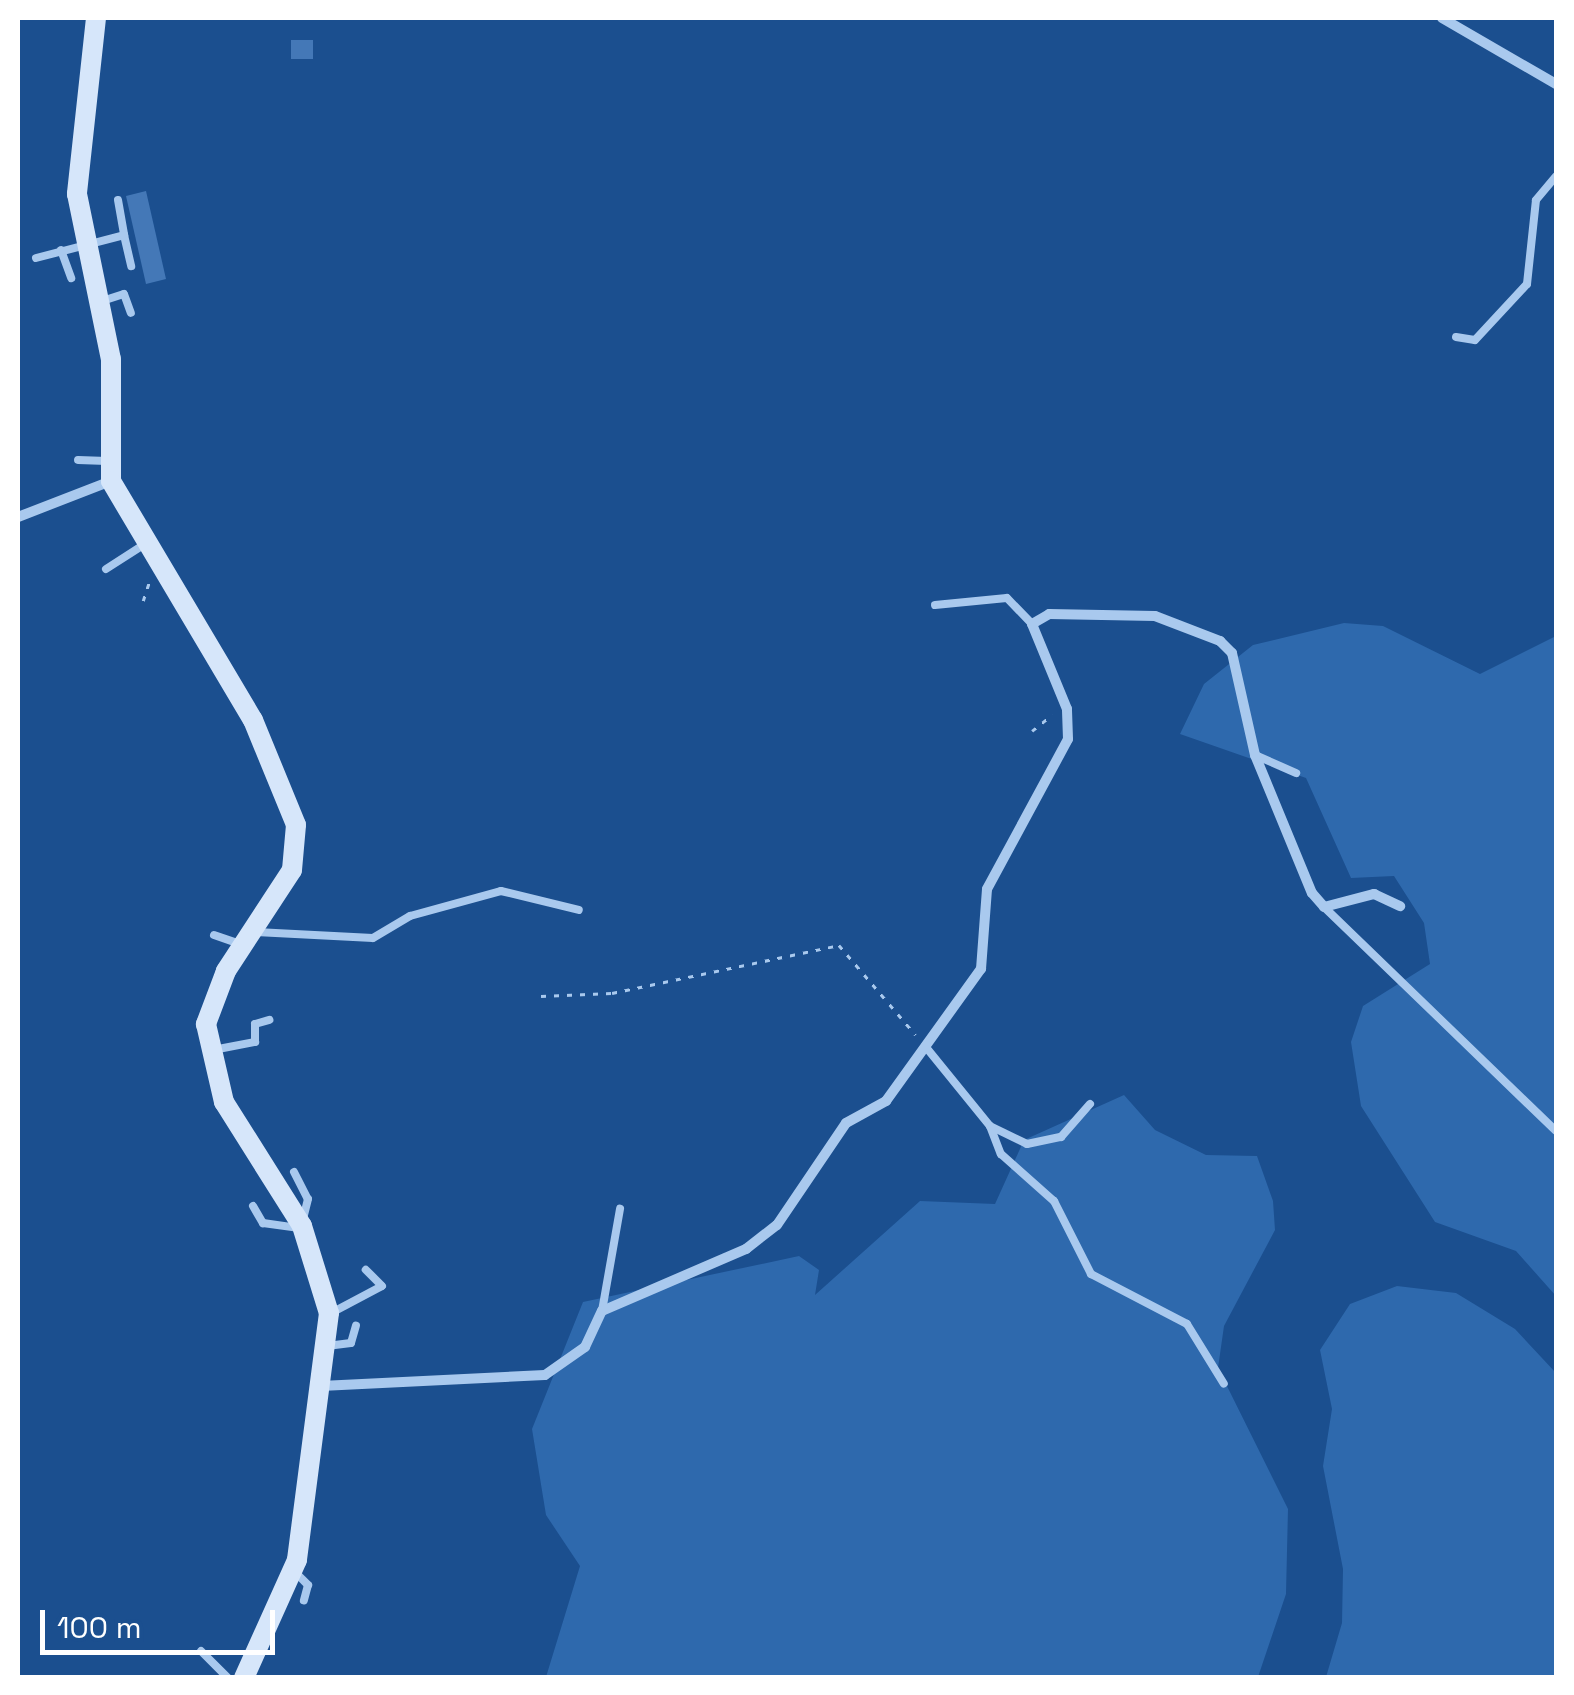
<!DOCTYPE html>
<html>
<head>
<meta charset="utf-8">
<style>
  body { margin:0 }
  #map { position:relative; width:1574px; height:1695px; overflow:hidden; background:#1b4f8f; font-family:"Space Grotesk",sans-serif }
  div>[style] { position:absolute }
  .green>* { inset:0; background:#2e69ad }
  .building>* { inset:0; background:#4478b7 }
  .path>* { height:2.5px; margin-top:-1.25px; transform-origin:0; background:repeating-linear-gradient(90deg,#a9c9ee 0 5px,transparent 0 13px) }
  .lane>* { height:8px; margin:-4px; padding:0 4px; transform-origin:4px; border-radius:4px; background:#a9c9ee }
  .street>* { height:10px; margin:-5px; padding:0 5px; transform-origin:5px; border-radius:5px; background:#a9c9ee }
  .secondary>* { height:20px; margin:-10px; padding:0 10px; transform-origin:10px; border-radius:10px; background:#d6e6fa }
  span { translate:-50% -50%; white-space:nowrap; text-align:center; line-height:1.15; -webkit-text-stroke:8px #1b4f8f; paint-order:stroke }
  .frame { position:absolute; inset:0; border:20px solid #fff; pointer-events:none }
  .scale { position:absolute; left:40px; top:1610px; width:235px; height:45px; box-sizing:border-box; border:5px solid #fff; border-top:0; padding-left:12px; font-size:30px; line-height:35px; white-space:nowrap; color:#fff; -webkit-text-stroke:8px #1b4f8f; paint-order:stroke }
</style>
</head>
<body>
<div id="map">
  <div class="green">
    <div style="clip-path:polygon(1344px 623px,1383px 626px,1480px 674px,1556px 636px,1556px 1296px,1516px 1251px,1435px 1222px,1361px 1106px,1351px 1042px,1363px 1006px,1430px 964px,1424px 923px,1394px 876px,1351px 878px,1306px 778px,1180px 734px,1204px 684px,1253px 645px)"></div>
    <div style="clip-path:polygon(1124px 1095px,1155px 1130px,1206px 1155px,1257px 1156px,1273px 1201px,1275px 1230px,1224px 1326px,1218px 1368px,1288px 1509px,1286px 1594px,1258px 1677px,546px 1677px,580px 1566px,546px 1515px,532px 1429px,583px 1302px,799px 1256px,819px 1270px,815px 1295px,920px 1201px,995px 1204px,1024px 1140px)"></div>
    <div style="clip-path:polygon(1397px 1286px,1456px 1293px,1515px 1329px,1556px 1373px,1556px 1677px,1326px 1677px,1342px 1623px,1343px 1569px,1323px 1466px,1332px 1409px,1320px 1350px,1350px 1304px)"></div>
  </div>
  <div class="building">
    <div style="clip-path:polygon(291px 40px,313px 40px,313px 59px,291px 59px)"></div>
    <div style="clip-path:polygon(146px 191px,166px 279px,146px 284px,126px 196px)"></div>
  </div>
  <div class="path">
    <div style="left:143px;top:601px;width:20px;rotate:-72deg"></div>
    <div style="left:1032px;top:731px;width:26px;rotate:-39deg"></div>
    <div style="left:541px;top:996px;width:71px;rotate:-2.4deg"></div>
    <div style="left:612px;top:993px;width:232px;rotate:-11.9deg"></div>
    <div style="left:839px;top:945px;width:118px;rotate:49.5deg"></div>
  </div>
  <div class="lane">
    <div style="left:118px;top:200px;width:36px;rotate:80deg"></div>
    <div style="left:61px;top:250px;width:30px;rotate:70deg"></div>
    <div style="left:36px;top:258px;width:91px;rotate:-14.6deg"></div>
    <div style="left:124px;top:235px;width:32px;rotate:77deg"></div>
    <div style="left:99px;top:302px;width:26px;rotate:-18deg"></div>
    <div style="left:124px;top:294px;width:20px;rotate:70deg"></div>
    <div style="left:1456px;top:337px;width:19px;rotate:9deg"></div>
    <div style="left:1475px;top:340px;width:76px;rotate:-47.1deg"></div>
    <div style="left:1527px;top:284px;width:84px;rotate:-83.9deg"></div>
    <div style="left:1536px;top:200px;width:31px;rotate:-50deg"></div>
    <div style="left:78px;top:460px;width:29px;rotate:2deg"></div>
    <div style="left:106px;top:569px;width:46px;rotate:-32.7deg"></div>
    <div style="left:935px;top:605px;width:72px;rotate:-5.6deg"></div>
    <div style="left:1007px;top:598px;width:36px;rotate:46deg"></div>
    <div style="left:1255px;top:755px;width:45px;rotate:23.7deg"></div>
    <div style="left:1324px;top:907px;width:322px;rotate:44deg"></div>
    <div style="left:256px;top:932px;width:117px;rotate:2.9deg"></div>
    <div style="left:373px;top:938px;width:43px;rotate:-30.7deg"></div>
    <div style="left:410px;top:916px;width:94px;rotate:-15.4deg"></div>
    <div style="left:501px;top:891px;width:80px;rotate:13.7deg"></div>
    <div style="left:214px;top:935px;width:28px;rotate:19deg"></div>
    <div style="left:925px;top:1046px;width:103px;rotate:50.9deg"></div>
    <div style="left:990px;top:1126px;width:41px;rotate:25.9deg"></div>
    <div style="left:1027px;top:1144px;width:35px;rotate:-12deg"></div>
    <div style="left:1061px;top:1137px;width:44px;rotate:-48.7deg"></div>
    <div style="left:213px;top:1050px;width:43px;rotate:-10.8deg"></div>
    <div style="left:255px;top:1042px;width:18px;rotate:-90deg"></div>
    <div style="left:255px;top:1024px;width:15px;rotate:-16deg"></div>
    <div style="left:990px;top:1126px;width:30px;rotate:69deg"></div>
    <div style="left:1001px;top:1154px;width:71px;rotate:41.6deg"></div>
    <div style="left:1054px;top:1201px;width:82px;rotate:63.1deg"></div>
    <div style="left:1091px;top:1274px;width:108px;rotate:27.5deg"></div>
    <div style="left:1187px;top:1324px;width:70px;rotate:58.3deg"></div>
    <div style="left:294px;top:1172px;width:30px;rotate:63deg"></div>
    <div style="left:308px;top:1199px;width:21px;rotate:104deg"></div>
    <div style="left:253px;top:1206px;width:20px;rotate:60deg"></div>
    <div style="left:263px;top:1223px;width:35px;rotate:8deg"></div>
    <div style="left:602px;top:1311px;width:104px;rotate:-80deg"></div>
    <div style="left:333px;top:1312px;width:55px;rotate:-28deg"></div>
    <div style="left:382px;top:1286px;width:23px;rotate:-135deg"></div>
    <div style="left:327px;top:1346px;width:24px;rotate:-7deg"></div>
    <div style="left:351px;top:1343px;width:18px;rotate:-74deg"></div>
    <div style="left:294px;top:1571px;width:20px;rotate:45deg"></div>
    <div style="left:308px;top:1585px;width:16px;rotate:105deg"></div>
    <div style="left:201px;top:1651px;width:38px;rotate:45deg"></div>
  </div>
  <div class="street">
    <div style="left:1442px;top:18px;width:132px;rotate:30.1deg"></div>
    <div style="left:18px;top:517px;width:100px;rotate:-21.2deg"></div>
    <div style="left:321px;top:1386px;width:224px;rotate:-2.8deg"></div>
    <div style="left:545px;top:1375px;width:49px;rotate:-35deg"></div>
    <div style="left:585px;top:1347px;width:40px;rotate:-65deg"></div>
    <div style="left:602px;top:1311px;width:157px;rotate:-23.3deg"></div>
    <div style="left:746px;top:1249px;width:39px;rotate:-38deg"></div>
    <div style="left:777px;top:1225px;width:123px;rotate:-55.9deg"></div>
    <div style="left:846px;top:1123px;width:46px;rotate:-28.8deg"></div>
    <div style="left:886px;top:1101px;width:163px;rotate:-54.3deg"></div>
    <div style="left:981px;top:969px;width:80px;rotate:-85.7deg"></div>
    <div style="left:987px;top:889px;width:170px;rotate:-61.6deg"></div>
    <div style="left:1068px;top:739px;width:30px;rotate:-92deg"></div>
    <div style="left:1067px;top:709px;width:92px;rotate:-112.4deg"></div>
    <div style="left:1032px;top:624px;width:20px;rotate:-30deg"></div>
    <div style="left:1049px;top:614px;width:106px;rotate:1.1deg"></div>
    <div style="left:1155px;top:616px;width:70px;rotate:21deg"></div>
    <div style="left:1220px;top:641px;width:17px;rotate:45deg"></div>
    <div style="left:1232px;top:653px;width:105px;rotate:77.3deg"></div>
    <div style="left:1255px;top:755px;width:149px;rotate:67.6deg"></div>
    <div style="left:1312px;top:893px;width:18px;rotate:49deg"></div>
    <div style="left:1324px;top:907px;width:52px;rotate:-14.6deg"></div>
    <div style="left:1374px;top:894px;width:29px;rotate:25deg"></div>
  </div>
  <div class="secondary">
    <div style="left:96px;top:18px;width:177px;rotate:96.2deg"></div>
    <div style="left:77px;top:194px;width:168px;rotate:78.4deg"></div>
    <div style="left:111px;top:359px;width:122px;rotate:90deg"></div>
    <div style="left:111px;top:481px;width:278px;rotate:59.3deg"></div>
    <div style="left:253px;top:720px;width:113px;rotate:67.7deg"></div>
    <div style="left:296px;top:825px;width:45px;rotate:95.1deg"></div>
    <div style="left:292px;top:870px;width:121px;rotate:123.2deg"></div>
    <div style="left:226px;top:971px;width:57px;rotate:110.7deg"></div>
    <div style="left:206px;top:1024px;width:80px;rotate:77deg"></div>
    <div style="left:224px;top:1102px;width:146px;rotate:57.8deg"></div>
    <div style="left:302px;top:1226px;width:91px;rotate:72.8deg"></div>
    <div style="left:329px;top:1313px;width:249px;rotate:97.4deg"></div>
    <div style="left:297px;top:1560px;width:129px;rotate:114.2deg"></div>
  </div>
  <div class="frame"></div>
  <div class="scale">100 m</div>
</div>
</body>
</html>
